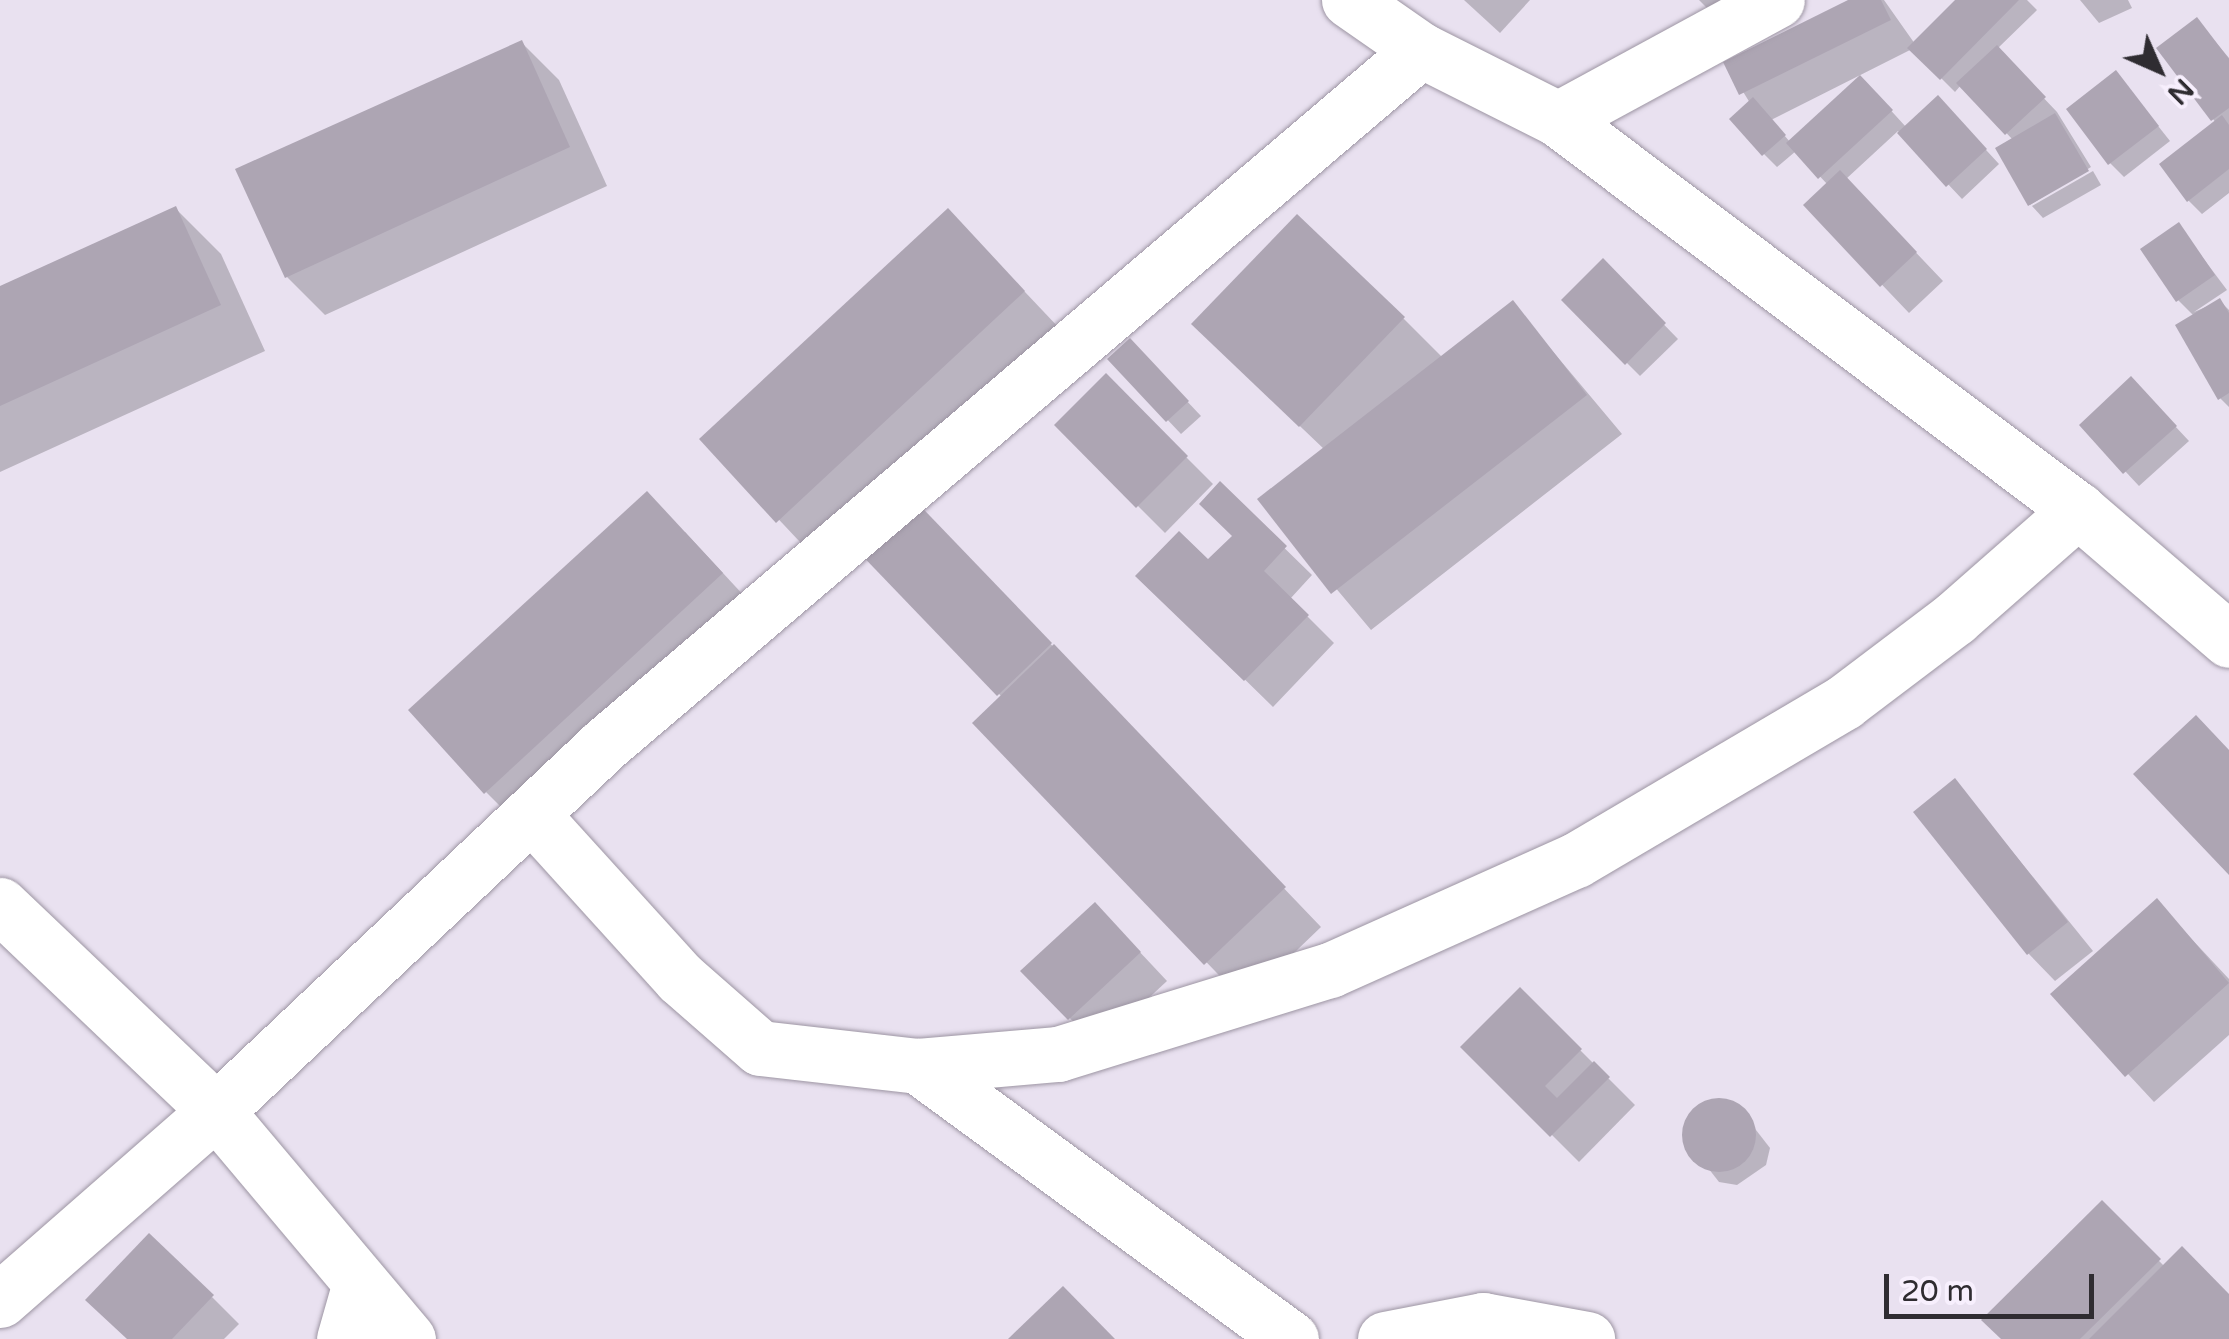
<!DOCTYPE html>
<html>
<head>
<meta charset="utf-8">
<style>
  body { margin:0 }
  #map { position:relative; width:2229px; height:1339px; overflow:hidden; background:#e9e1f0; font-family:"Varela Round",sans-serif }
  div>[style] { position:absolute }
  .shadow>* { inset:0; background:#0003 }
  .building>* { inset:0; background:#ada5b3 }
  .round { border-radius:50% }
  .roads { filter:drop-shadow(0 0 2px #9d95a3) drop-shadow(0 0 2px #9d95a3) }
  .minor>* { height:55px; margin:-27.5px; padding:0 27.5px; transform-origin:27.5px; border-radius:27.5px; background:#fff }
  .major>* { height:55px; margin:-27.5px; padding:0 27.5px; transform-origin:27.5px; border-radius:27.5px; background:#fff }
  span { translate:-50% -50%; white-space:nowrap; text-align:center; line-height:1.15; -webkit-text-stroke:8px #f7effd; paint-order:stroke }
  .north { position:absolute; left:2109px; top:20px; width:100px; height:100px; -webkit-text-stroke:8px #f7effd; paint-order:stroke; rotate:135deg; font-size:28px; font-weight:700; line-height:40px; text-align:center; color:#2f2c31 }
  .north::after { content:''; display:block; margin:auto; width:35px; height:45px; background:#2f2c31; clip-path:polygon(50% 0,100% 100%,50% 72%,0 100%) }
  .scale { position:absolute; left:1884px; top:1274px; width:210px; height:45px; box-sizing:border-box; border:5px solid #2f2c31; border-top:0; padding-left:12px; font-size:30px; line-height:35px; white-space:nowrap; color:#2f2c31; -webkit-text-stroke:8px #f7effd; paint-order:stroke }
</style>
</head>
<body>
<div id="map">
  <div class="shadow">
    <div style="clip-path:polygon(1464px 0,1530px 0,1500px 33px)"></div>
    <div style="clip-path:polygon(1699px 0,1749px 0,1717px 18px)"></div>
    <div style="clip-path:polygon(1854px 0,1884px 0,1915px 44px,1959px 0,2027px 0,2037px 10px,1997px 49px,2057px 112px,2091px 167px,2030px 205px,1998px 149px,2013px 140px,1961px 85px,1955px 92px,1912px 49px,1771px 120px,1790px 142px,1874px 92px,1906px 127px,1951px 112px,1999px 164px,1962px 199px,1898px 131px,1846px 179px,1943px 281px,1909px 313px,1806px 205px,1828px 185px,1796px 151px,1777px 167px,1764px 154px,1750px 103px,1726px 64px)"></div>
    <div style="clip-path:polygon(2080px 0,2128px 0,2132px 8px,2099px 23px)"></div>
    <div style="clip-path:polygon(2197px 20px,2229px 58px,2229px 193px,2202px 214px,2188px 200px,2216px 123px,2160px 48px)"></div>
    <div style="clip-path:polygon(521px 42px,559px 80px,607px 186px,325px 315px,287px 277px)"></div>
    <div style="clip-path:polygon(2116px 73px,2170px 141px,2124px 177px,2110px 163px)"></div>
    <div style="clip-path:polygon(2093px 171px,2101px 185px,2043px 218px,2032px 206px)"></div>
    <div style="clip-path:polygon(176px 209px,221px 254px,265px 351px,0 472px,0 289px)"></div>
    <div style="clip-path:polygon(948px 211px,1061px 330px,816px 559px,703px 439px)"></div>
    <div style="clip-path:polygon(2179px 226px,2227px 290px,2194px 312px,2220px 301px,2229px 310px,2229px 407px,2220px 398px,2195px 317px,2178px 300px)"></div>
    <div style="clip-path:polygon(1603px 262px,1678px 339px,1640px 376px,1564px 300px)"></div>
    <div style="clip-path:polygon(1513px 304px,1622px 434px,1371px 630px,1261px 499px,1325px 450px,1233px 362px,1403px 318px,1443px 358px)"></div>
    <div style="clip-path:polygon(1130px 341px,1201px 416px,1181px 434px,1110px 359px)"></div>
    <div style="clip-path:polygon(1106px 377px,1213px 484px,1165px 533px,1057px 425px)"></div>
    <div style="clip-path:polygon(2144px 393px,2189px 441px,2139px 486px,2082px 425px)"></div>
    <div style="clip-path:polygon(1220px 485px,1312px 575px,1290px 599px,1334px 643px,1273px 707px,1139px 576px,1208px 563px,1235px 536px)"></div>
    <div style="clip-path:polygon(933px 521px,1321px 927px,1244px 1001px,975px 723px,1002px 697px,855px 544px)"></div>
    <div style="clip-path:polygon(685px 532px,759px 612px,524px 830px,486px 792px)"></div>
    <div style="clip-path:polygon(1955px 781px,2093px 951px,2055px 981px,2028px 953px)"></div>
    <div style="clip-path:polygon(2156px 901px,2229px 979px,2229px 1035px,2154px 1102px,2054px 994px)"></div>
    <div style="clip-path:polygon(1121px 932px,1167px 981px,1097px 1046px,1024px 971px)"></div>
    <div style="clip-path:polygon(1520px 990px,1635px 1105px,1579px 1162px,1464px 1047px)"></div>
    <div style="clip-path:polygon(1735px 1103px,1770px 1148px,1766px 1165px,1737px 1185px,1719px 1182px,1684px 1137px,1699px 1105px)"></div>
    <div style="clip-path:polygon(2102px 1203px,2165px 1267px,2229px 1296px,2229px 1339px,2004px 1339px)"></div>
    <div style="clip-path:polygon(212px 1297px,239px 1324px,224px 1339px,129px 1339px)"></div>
  </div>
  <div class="building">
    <div style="clip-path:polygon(1848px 0,1881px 0,1891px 20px,1739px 95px,1723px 62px)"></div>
    <div style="clip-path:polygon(1955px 0,2019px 0,1940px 80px,1907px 48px)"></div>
    <div style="clip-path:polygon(2197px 17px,2229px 59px,2229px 108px,2211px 121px,2156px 48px)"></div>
    <div style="clip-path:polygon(522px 40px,570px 147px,285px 278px,235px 169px)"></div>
    <div style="clip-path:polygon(1997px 45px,2046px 97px,2005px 135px,1956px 83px)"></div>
    <div style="clip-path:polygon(2116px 70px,2159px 126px,2108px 165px,2066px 109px)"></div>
    <div style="clip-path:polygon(1860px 75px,1893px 110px,1818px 179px,1786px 143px)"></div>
    <div style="clip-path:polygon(1938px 95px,1987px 149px,1946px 187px,1897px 133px)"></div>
    <div style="clip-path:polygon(1753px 97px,1786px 135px,1762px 156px,1729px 119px)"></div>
    <div style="clip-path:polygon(2055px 113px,2089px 171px,2028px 206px,1995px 148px)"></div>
    <div style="clip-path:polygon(2222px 115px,2229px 125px,2229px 169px,2187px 202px,2159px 164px)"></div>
    <div style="clip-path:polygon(1840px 170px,1917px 252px,1880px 287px,1803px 205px)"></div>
    <div style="clip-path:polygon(176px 206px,221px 305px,0 406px,0 286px)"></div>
    <div style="clip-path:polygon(948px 208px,1025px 291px,776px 523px,699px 439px)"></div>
    <div style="clip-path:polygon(1297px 214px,1405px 317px,1299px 427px,1191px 324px)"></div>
    <div style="clip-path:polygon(2179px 222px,2215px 275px,2176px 302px,2140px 249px)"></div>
    <div style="clip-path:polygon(1603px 258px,1666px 323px,1625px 365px,1561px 300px)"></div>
    <div style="clip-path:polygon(2220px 298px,2229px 313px,2229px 393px,2218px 400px,2175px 325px)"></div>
    <div style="clip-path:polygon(1513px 300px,1587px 395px,1331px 594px,1257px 499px)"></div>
    <div style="clip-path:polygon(1130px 338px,1189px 401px,1166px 422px,1107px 359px)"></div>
    <div style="clip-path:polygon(1106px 373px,1188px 456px,1136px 508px,1054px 425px)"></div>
    <div style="clip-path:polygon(2131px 376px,2177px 426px,2123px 474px,2079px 425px)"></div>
    <div style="clip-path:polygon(1220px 481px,1287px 546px,1264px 571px,1309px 615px,1244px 681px,1135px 576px,1179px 531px,1208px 559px,1232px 536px,1199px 504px)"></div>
    <div style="clip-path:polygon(647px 491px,723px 573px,484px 794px,408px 710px)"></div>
    <div style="clip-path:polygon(906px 491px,1052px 643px,997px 696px,851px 544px)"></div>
    <div style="clip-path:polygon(1054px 644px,1286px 887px,1204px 965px,972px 723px)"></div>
    <div style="clip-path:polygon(2196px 715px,2229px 750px,2229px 875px,2133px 774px)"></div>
    <div style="clip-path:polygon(1955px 778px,2068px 922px,2027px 955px,1913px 812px)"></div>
    <div style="clip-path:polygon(2157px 898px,2229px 983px,2125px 1077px,2050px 994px)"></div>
    <div style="clip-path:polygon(1095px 902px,1141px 952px,1068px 1020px,1020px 971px)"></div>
    <div style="clip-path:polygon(1520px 987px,1582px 1049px,1545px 1086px,1557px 1098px,1594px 1061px,1610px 1077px,1550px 1137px,1460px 1047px)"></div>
    <div class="round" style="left:1682px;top:1098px;width:74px;height:74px"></div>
    <div style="clip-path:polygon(2102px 1200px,2161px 1259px,2080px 1339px,2001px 1339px,1981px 1320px)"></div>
    <div style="clip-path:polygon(149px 1233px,214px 1295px,172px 1339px,127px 1339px,85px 1300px)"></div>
    <div style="clip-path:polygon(2182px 1246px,2229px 1294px,2229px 1339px,2089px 1339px)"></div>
    <div style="clip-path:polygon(1063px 1286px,1115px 1339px,1008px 1339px)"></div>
  </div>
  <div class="roads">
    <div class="minor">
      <div style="left:1558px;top:119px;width:249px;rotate:-28.5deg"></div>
      <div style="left:534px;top:817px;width:217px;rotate:47.8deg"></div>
      <div style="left:680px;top:978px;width:106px;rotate:41.2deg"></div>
      <div style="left:760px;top:1048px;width:159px;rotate:6.5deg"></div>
      <div style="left:918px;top:1066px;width:141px;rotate:-4.9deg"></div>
      <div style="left:1058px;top:1054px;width:285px;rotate:-17.2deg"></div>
      <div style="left:1330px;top:970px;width:269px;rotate:-24.1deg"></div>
      <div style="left:1576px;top:860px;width:311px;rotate:-30.5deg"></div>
      <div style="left:1844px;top:702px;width:139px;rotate:-37.1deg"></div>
      <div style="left:1955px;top:618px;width:164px;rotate:-41.3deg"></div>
      <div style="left:0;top:905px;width:298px;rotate:43.6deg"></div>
      <div style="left:216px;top:1111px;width:298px;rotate:49.9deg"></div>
      <div style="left:918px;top:1066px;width:462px;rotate:36.2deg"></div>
      <div style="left:0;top:1300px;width:287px;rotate:-41.2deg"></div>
      <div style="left:216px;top:1111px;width:535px;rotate:-43.33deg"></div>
      <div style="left:605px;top:744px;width:1071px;rotate:-40.38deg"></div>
      <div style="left:344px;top:1339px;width:58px;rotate:-74.1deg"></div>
      <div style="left:1385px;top:1339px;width:100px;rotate:-11deg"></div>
      <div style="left:1483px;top:1320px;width:106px;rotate:10.4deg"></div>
    </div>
    <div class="major">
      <div style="left:1349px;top:0;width:88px;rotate:34.8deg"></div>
      <div style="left:1421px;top:50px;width:153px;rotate:26.7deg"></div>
      <div style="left:1558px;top:119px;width:651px;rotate:36.94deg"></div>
      <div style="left:2078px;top:510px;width:199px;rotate:40.7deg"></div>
    </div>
  </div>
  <div class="north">N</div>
  <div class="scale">20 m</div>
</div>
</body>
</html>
